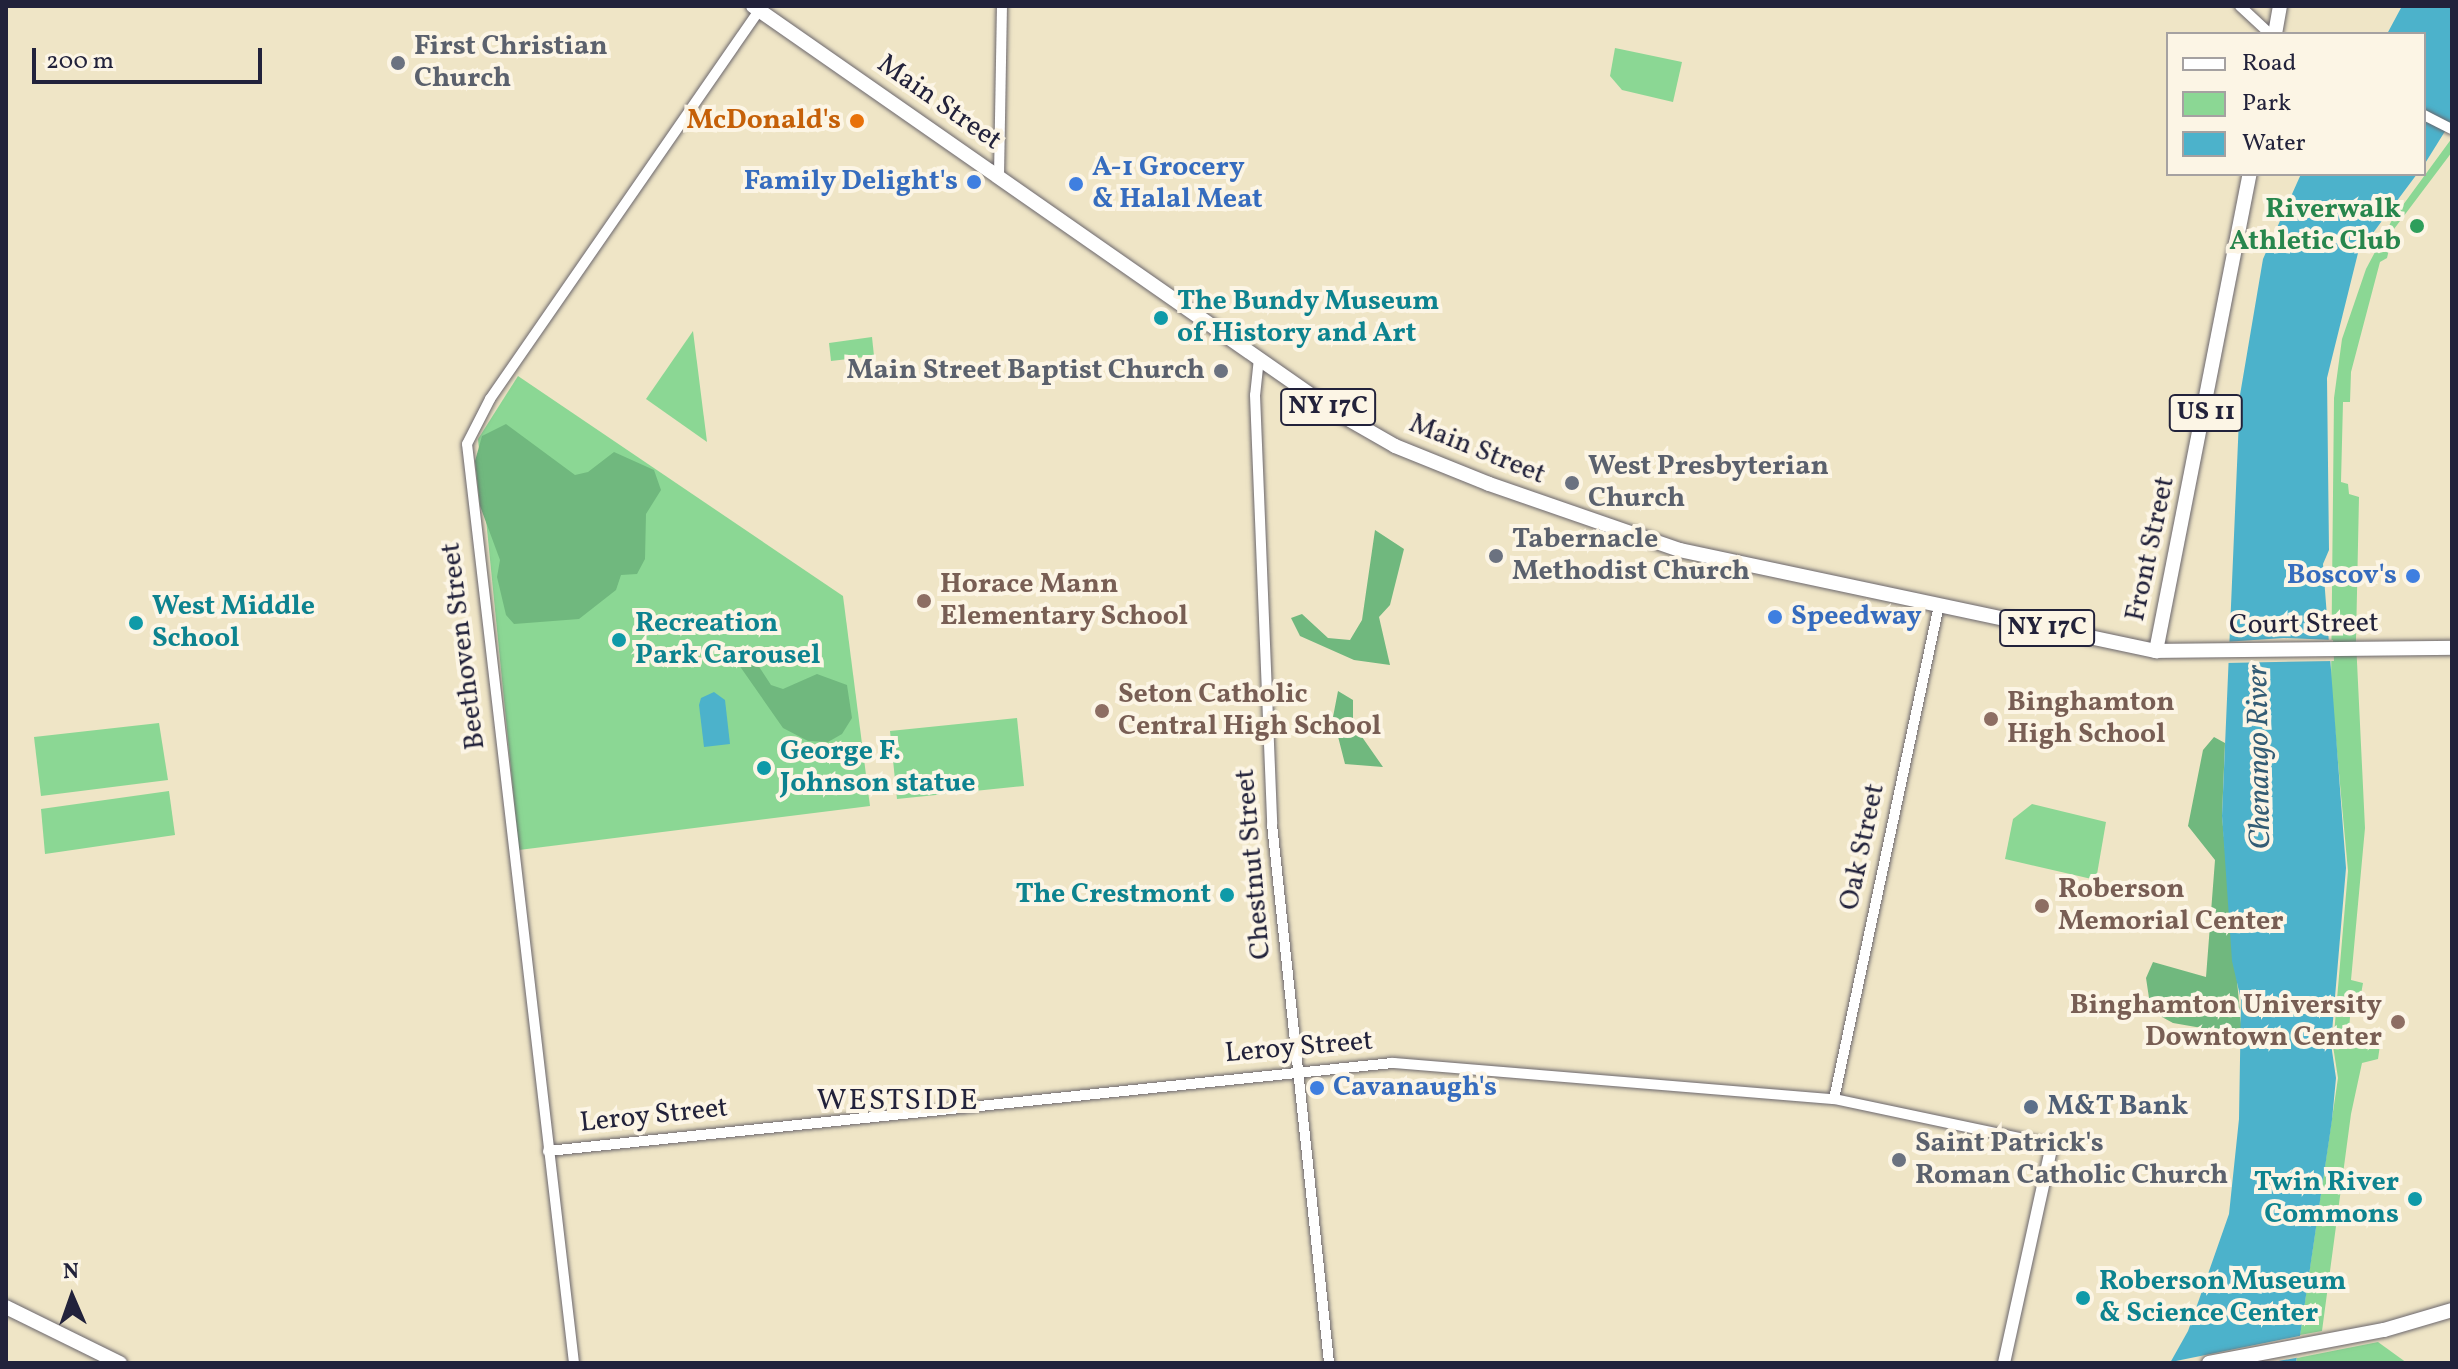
<!DOCTYPE html>
<html>
<head>
<meta charset="utf-8">
<style>
  body { margin:0 }
  #map { position:relative; width:2458px; height:1369px; overflow:hidden; background:#efe5c6; font-family:Vollkorn,serif }
  div>[style] { position:absolute }
  .green>* { inset:0; background:#8bd794 }
  .forest>* { inset:0; background:#70b87e }
  .water>* { inset:0; background:#4cb2cb }
  .pier>* { inset:0; background:#efe5c6 }
  .roads { filter:drop-shadow(0 0 2px #6a666c) drop-shadow(0 0 2px #6a666c) }
  .tertiary>* { height:10px; margin:-5px; padding:0 5px; transform-origin:5px; border-radius:5px; background:#fff }
  .secondary>* { height:12px; margin:-6px; padding:0 6px; transform-origin:6px; border-radius:6px; background:#fff }
  .primary>* { height:14px; margin:-7px; padding:0 7px; transform-origin:7px; border-radius:7px; background:#fff }
  .dots>* { width:22px; height:22px; translate:-50% -50%; box-sizing:border-box; border:4px solid #fcf5e5; border-radius:50% }
  span { translate:-50% -50%; white-space:nowrap; text-align:center; line-height:1.15; -webkit-text-stroke:8px #fcf5e5; paint-order:stroke }
  .shield-label span { padding:2px 6px; background:#fcf5e5; border:2px solid; border-radius:6px; -webkit-text-stroke-width:0 }
  .shield-label { font-size:26px; color:#22223b; font-weight:700 }
  .worship-label { font-size:28px; color:#5b616d; font-weight:700 }
  .left { translate:0 -50%; text-align:left }
  .right { translate:-100% -50%; text-align:right }
  .street-label { font-size:28px; color:#22223b }
  .food-label { font-size:28px; color:#c56008; font-weight:700 }
  .shop-label { font-size:28px; color:#366cbe; font-weight:700 }
  .leisure-label { font-size:28px; color:#27864d; font-weight:700 }
  .culture-label { font-size:28px; color:#0d838f; font-weight:700 }
  .education-label { font-size:28px; color:#785e54; font-weight:700 }
  .service-label { font-size:28px; color:#4e5e75; font-weight:700 }
  .water-label { font-size:30px; color:#335c75; font-style:italic }
  .neighbourhood-label { font-size:30px; color:#22223b; letter-spacing:2px }
  .frame { position:absolute; inset:0; border:8px solid #22223b; pointer-events:none }
  .legend { position:absolute; left:2166px; top:32px; width:260px; height:144px; box-sizing:border-box; background:#fcf5e5; border:2px solid #a5a1a1; margin:0; padding:10px 14px; list-style:none; font-size:24px; color:#22223b }
  .legend li { display:flex; align-items:center; gap:16px; height:40px }
  .legend b { width:40px; border:2px solid #a5a1a1 }
  .north { position:absolute; left:32px; top:1257px; width:80px; height:80px; -webkit-text-stroke:6px #fcf5e5; paint-order:stroke; rotate:358deg; font-size:22px; font-weight:700; line-height:32px; text-align:center; color:#22223b }
  .north::after { content:''; display:block; margin:auto; width:28px; height:36px; background:#22223b; clip-path:polygon(50% 0,100% 100%,50% 72%,0 100%) }
  .scale { position:absolute; left:32px; top:48px; width:230px; height:36px; box-sizing:border-box; border:4px solid #22223b; border-top:0; padding-left:10px; font-size:24px; line-height:28px; white-space:nowrap; color:#22223b; -webkit-text-stroke:6px #fcf5e5; paint-order:stroke }
</style>
</head>
<body>
<div id="map">
  <div class="green">
    <div style="clip-path:polygon(1615px 48px,1682px 62px,1673px 102px,1622px 90px,1610px 76px)"></div>
    <div style="clip-path:polygon(2452px 138px,2452px 152px,2394px 229px,2387px 258px,2380px 262px,2351px 372px,2350px 402px,2343px 402px,2341px 482px,2348px 484px,2349px 494px,2359px 497px,2356px 641px,2365px 828px,2351px 980px,2363px 983px,2357px 1017px,2350px 1017px,2349px 1031px,2381px 1038px,2378px 1059px,2362px 1063px,2351px 1114px,2322px 1331px,2300px 1335px,2338px 1078px,2333px 1046px,2348px 871px,2331px 686px,2334px 398px,2342px 339px,2366px 269px,2392px 220px)"></div>
    <div style="clip-path:polygon(693px 331px,707px 442px,646px 399px)"></div>
    <div style="clip-path:polygon(872px 337px,874px 356px,831px 361px,829px 343px)"></div>
    <div style="clip-path:polygon(518px 376px,843px 596px,870px 806px,519px 850px,478px 439px)"></div>
    <div style="clip-path:polygon(1017px 718px,1024px 786px,897px 799px,890px 731px)"></div>
    <div style="clip-path:polygon(159px 723px,168px 780px,41px 796px,34px 737px)"></div>
    <div style="clip-path:polygon(169px 791px,175px 835px,45px 854px,41px 809px)"></div>
    <div style="clip-path:polygon(2032px 804px,2106px 822px,2096px 880px,2005px 859px,2013px 819px)"></div>
    <div style="clip-path:polygon(2378px 1342px,2407px 1363px,2296px 1363px,2297px 1358px)"></div>
  </div>
  <div class="forest">
    <div style="clip-path:polygon(506px 424px,575px 475px,588px 472px,614px 452px,654px 470px,661px 490px,646px 514px,645px 559px,637px 574px,621px 575px,616px 590px,579px 619px,514px 624px,506px 615px,497px 577px,500px 560px,480px 506px,475px 461px,482px 436px)"></div>
    <div style="clip-path:polygon(1375px 530px,1404px 549px,1390px 605px,1379px 617px,1390px 665px,1354px 660px,1300px 636px,1291px 618px,1302px 614px,1328px 638px,1350px 640px,1362px 620px)"></div>
    <div style="clip-path:polygon(754px 659px,771px 685px,783px 689px,817px 674px,847px 685px,852px 718px,842px 734px,828px 742px,808px 741px,783px 728px,739px 665px)"></div>
    <div style="clip-path:polygon(1338px 691px,1353px 700px,1353px 724px,1383px 767px,1345px 764px,1333px 717px)"></div>
    <div style="clip-path:polygon(2214px 737px,2225px 743px,2222px 816px,2242px 1035px,2173px 1023px,2151px 1011px,2146px 978px,2153px 962px,2206px 977px,2215px 860px,2188px 826px,2203px 750px)"></div>
  </div>
  <div class="water">
    <div style="clip-path:polygon(2402px 6px,2452px 6px,2452px 120px,2424px 165px,2424px 34px,2387px 34px)"></div>
    <div style="clip-path:polygon(2301px 174px,2417px 174px,2358px 253px,2327px 378px,2329px 550px,2323px 564px,2346px 868px,2331px 1044px,2336px 1078px,2332px 1120px,2296px 1363px,2170px 1363px,2188px 1331px,2229px 1214px,2239px 1119px,2241px 1000px,2232px 961px,2222px 816px,2240px 395px,2263px 259px)"></div>
    <div style="clip-path:polygon(714px 692px,725px 700px,730px 744px,704px 747px,699px 705px,701px 698px)"></div>
  </div>
  <div class="pier">
    <div style="clip-path:polygon(2284px 638px,2333px 640px,2334px 661px,2224px 663px,2224px 642px)"></div>
    <div style="clip-path:polygon(2304px 1335px,2301px 1357px,2267px 1363px,2166px 1363px)"></div>
  </div>
  <div class="roads">
    <div class="tertiary">
      <div style="left:2240px;top:6px;width:41px;rotate:43deg"></div>
      <div style="left:2424px;top:115px;width:31px;rotate:27deg"></div>
      <div style="left:999px;top:176px;width:170px;rotate:-89deg"></div>
      <div style="left:1259px;top:358px;width:37px;rotate:96deg"></div>
      <div style="left:1255px;top:395px;width:429px;rotate:87.7deg"></div>
      <div style="left:1272px;top:824px;width:542px;rotate:83.96deg"></div>
      <div style="left:1834px;top:1099px;width:505px;rotate:-78deg"></div>
      <div style="left:548px;top:1151px;width:850px;rotate:-5.95deg"></div>
      <div style="left:1393px;top:1063px;width:442px;rotate:4.7deg"></div>
      <div style="left:1834px;top:1099px;width:223px;rotate:11.9deg"></div>
      <div style="left:574px;top:1363px;width:925px;rotate:-96.64deg"></div>
      <div style="left:467px;top:444px;width:51px;rotate:-62.9deg"></div>
      <div style="left:490px;top:399px;width:473px;rotate:-55.3deg"></div>
    </div>
    <div class="secondary">
      <div style="left:2004px;top:1363px;width:223px;rotate:-77.6deg"></div>
    </div>
    <div class="primary">
      <div style="left:753px;top:6px;width:708px;rotate:34.88deg"></div>
      <div style="left:1334px;top:411px;width:70px;rotate:29.8deg"></div>
      <div style="left:1395px;top:446px;width:101px;rotate:22deg"></div>
      <div style="left:1489px;top:484px;width:202px;rotate:19.1deg"></div>
      <div style="left:1680px;top:550px;width:487px;rotate:12deg"></div>
      <div style="left:2156px;top:651px;width:296px;rotate:-0.6deg"></div>
      <div style="left:2275px;top:34px;width:28px;rotate:-80deg"></div>
      <div style="left:2156px;top:651px;width:486px;rotate:-78.9deg"></div>
      <div style="left:6px;top:1307px;width:127px;rotate:26.2deg"></div>
      <div style="left:2209px;top:1363px;width:178px;rotate:-10.7deg"></div>
      <div style="left:2384px;top:1330px;width:71px;rotate:-16.4deg"></div>
    </div>
  </div>
  <div class="dots">
    <div style="left:398px;top:63px;background:#6b7280"></div>
    <div style="left:857px;top:121px;background:#e8710a"></div>
    <div style="left:974px;top:182px;background:#3f7fe0"></div>
    <div style="left:1076px;top:184px;background:#3f7fe0"></div>
    <div style="left:2417px;top:226px;background:#2e9e5b"></div>
    <div style="left:1161px;top:318px;background:#0f9aa8"></div>
    <div style="left:1221px;top:371px;background:#6b7280"></div>
    <div style="left:1572px;top:483px;background:#6b7280"></div>
    <div style="left:1496px;top:556px;background:#6b7280"></div>
    <div style="left:2413px;top:576px;background:#3f7fe0"></div>
    <div style="left:924px;top:601px;background:#8d6e63"></div>
    <div style="left:1775px;top:617px;background:#3f7fe0"></div>
    <div style="left:136px;top:623px;background:#0f9aa8"></div>
    <div style="left:619px;top:640px;background:#0f9aa8"></div>
    <div style="left:1102px;top:711px;background:#8d6e63"></div>
    <div style="left:1991px;top:719px;background:#8d6e63"></div>
    <div style="left:764px;top:768px;background:#0f9aa8"></div>
    <div style="left:1227px;top:895px;background:#0f9aa8"></div>
    <div style="left:2042px;top:906px;background:#8d6e63"></div>
    <div style="left:2398px;top:1022px;background:#8d6e63"></div>
    <div style="left:1317px;top:1088px;background:#3f7fe0"></div>
    <div style="left:2031px;top:1107px;background:#5c6f8a"></div>
    <div style="left:1899px;top:1160px;background:#6b7280"></div>
    <div style="left:2415px;top:1199px;background:#0f9aa8"></div>
    <div style="left:2083px;top:1298px;background:#0f9aa8"></div>
  </div>
  <div class="shield-label">
    <span style="left:1328px;top:407px">NY 17C</span>
    <span style="left:2206px;top:413px">US 11</span>
    <span style="left:2047px;top:628px">NY 17C</span>
  </div>
  <div class="worship-label">
    <span class="left" style="left:414px;top:63px">First Christian<br>Church</span>
    <span class="right" style="left:1205px;top:371px">Main Street Baptist Church</span>
    <span class="left" style="left:1588px;top:483px">West Presbyterian<br>Church</span>
    <span class="left" style="left:1512px;top:556px">Tabernacle<br>Methodist Church</span>
    <span class="left" style="left:1915px;top:1160px">Saint Patrick's<br>Roman Catholic Church</span>
  </div>
  <div class="street-label">
    <span style="left:939px;top:103px;rotate:35deg">Main Street</span>
    <span style="left:1477px;top:450px;rotate:22deg">Main Street</span>
    <span style="left:2151px;top:549px;rotate:-78deg">Front Street</span>
    <span style="left:2304px;top:625px;rotate:-1deg">Court Street</span>
    <span style="left:464px;top:646px;rotate:-97deg">Beethoven Street</span>
    <span style="left:1863px;top:847px;rotate:-78deg">Oak Street</span>
    <span style="left:1254px;top:864px;rotate:-95deg">Chestnut Street</span>
    <span style="left:1299px;top:1048px;rotate:-5deg">Leroy Street</span>
    <span style="left:654px;top:1116px;rotate:-6deg">Leroy Street</span>
  </div>
  <div class="food-label">
    <span class="right" style="left:841px;top:121px">McDonald's</span>
  </div>
  <div class="shop-label">
    <span class="left" style="left:1092px;top:184px">A-1 Grocery<br>&amp; Halal Meat</span>
    <span class="right" style="left:958px;top:182px">Family Delight's</span>
    <span class="right" style="left:2397px;top:576px">Boscov's</span>
    <span class="left" style="left:1791px;top:617px">Speedway</span>
    <span class="left" style="left:1333px;top:1088px">Cavanaugh's</span>
  </div>
  <div class="leisure-label">
    <span class="right" style="left:2401px;top:226px">Riverwalk<br>Athletic Club</span>
  </div>
  <div class="culture-label">
    <span class="left" style="left:1177px;top:318px">The Bundy Museum<br>of History and Art</span>
    <span class="left" style="left:152px;top:623px">West Middle<br>School</span>
    <span class="left" style="left:635px;top:640px">Recreation<br>Park Carousel</span>
    <span class="left" style="left:780px;top:768px">George F.<br>Johnson statue</span>
    <span class="right" style="left:1211px;top:895px">The Crestmont</span>
    <span class="right" style="left:2399px;top:1199px">Twin River<br>Commons</span>
    <span class="left" style="left:2099px;top:1298px">Roberson Museum<br>&amp; Science Center</span>
  </div>
  <div class="education-label">
    <span class="left" style="left:940px;top:601px">Horace Mann<br>Elementary School</span>
    <span class="left" style="left:1118px;top:711px">Seton Catholic<br>Central High School</span>
    <span class="left" style="left:2007px;top:719px">Binghamton<br>High School</span>
    <span class="left" style="left:2058px;top:906px">Roberson<br>Memorial Center</span>
    <span class="right" style="left:2382px;top:1022px">Binghamton University<br>Downtown Center</span>
  </div>
  <div class="service-label">
    <span class="left" style="left:2047px;top:1107px">M&amp;T Bank</span>
  </div>
  <div class="water-label">
    <span style="left:2260px;top:757px;rotate:-91deg">Chenango River</span>
  </div>
  <div class="neighbourhood-label">
    <span style="left:898px;top:1101px">WESTSIDE</span>
  </div>
  <div class="frame"></div>
  <ul class="legend">
  <li><b style="height:10px;background:#fff"></b>Road</li>
  <li><b style="height:22px;background:#8bd794"></b>Park</li>
  <li><b style="height:22px;background:#4cb2cb"></b>Water</li>
  </ul>
  <div class="north">N</div>
  <div class="scale">200 m</div>
</div>
</body>
</html>
